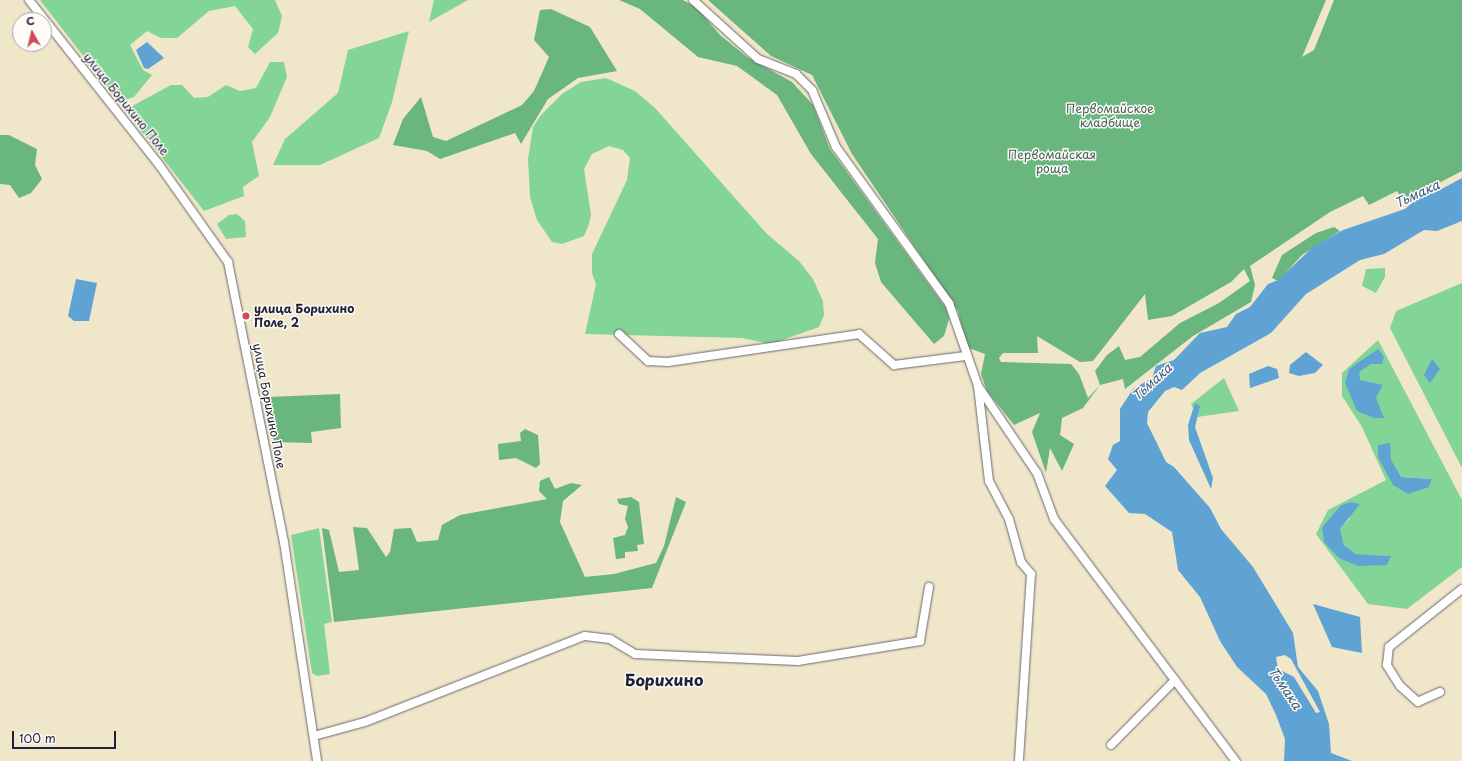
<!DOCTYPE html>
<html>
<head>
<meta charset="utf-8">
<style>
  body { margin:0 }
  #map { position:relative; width:1462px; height:761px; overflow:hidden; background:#f0e6ca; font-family:"Playpen Sans",sans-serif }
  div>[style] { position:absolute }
  .green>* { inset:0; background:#82d596 }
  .forest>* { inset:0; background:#69b67f }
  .water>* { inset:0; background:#5fa3d4 }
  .roads { filter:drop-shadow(0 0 1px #6a676d) drop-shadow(0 0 1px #6a676d) }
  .street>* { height:8px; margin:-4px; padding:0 4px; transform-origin:4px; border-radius:4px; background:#fff }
  .dots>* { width:11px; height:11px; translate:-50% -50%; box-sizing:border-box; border:2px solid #fdfcf7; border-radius:50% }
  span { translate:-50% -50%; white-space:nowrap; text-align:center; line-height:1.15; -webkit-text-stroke:3px #fdfcf7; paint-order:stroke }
  .street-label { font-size:12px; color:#22223b }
  .park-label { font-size:12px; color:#44615b }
  .poi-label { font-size:12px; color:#22223b; font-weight:700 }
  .left { translate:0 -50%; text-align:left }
  .water-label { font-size:13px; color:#3d5c80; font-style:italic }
  .district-label { font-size:16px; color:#22223b; font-weight:700 }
  .north { position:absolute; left:12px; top:12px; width:40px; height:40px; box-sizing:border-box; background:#fdfcf7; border:1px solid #a5a5ac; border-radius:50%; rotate:352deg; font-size:11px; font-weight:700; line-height:16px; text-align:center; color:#22223b }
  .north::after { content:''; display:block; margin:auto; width:14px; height:18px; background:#d1495b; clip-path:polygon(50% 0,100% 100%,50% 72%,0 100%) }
  .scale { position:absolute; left:12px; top:731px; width:104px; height:18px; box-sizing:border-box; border:2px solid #22223b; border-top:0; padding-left:5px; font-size:12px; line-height:14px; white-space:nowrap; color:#22223b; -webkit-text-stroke:3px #fdfcf7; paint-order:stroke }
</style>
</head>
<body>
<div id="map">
  <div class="green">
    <div style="clip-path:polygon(40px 0,275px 0,282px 16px,278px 33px,255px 54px,248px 47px,253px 29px,235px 6px,209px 11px,177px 38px,161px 38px,147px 31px,130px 45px,143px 70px,152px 75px,134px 97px,119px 102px)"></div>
    <div style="clip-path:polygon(434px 0,468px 0,429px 22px)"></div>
    <div style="clip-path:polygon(409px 31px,392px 102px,379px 138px,320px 165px,273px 165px,285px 139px,338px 93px,348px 50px)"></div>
    <div style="clip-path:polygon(270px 62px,284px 62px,287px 77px,270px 117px,252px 142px,259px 176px,243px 187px,244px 196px,204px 211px,125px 110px,171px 85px,182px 85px,194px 98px,208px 97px,226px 85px,240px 91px,256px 88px)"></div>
    <div style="clip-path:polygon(606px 78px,635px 91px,655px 108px,766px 233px,799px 261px,813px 279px,823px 301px,824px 315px,819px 327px,771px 344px,742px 338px,585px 334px,596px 284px,592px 273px,592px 254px,627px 180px,630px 158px,623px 150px,609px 146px,592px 154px,584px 169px,591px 215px,589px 224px,584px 236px,562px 244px,552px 242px,537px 220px,530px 197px,528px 159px,533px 127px,541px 115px,562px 94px,581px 82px)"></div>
    <div style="clip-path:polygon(237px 214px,245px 221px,246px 237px,226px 239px,217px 224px,229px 215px)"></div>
    <div style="clip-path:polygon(1385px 268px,1385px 277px,1376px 293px,1362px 286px,1366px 269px)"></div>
    <div style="clip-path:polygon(1462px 283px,1462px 468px,1390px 328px,1396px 311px)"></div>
    <div style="clip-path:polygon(evenodd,1378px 340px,1462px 500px,1462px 567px,1407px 609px,1368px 604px,1316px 534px,1328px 510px,1386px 480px,1362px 427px,1342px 396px,1342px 373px,1378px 340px,1388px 461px,1401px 477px,1432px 479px,1429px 487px,1393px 485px,1388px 461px,1378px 340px,1340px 506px,1350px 518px,1340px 529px,1344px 545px,1356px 554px,1390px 556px,1387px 565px,1339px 558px,1322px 527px,1340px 506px)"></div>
    <div style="clip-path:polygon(1224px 378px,1239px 411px,1197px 417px,1191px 404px)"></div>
    <div style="clip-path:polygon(319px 528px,332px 622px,324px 624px,330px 674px,317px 676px,312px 673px,291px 535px)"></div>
  </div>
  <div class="forest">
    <div style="clip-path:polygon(619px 0,683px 0,697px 8px,720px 35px,747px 57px,792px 82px,813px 105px,830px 149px,946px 308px,949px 319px,944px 336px,934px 344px,881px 282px,875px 263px,878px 239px,811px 154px,777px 95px,737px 66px,698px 57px,640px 9px)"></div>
    <div style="clip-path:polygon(evenodd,708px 0,1326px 0,1302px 57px,1314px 50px,1334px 0,1462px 0,1462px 171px,1404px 201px,1397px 191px,1369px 205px,1363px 196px,1330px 212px,1250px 266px,1255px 285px,1251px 302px,1193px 336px,1125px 389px,1123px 379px,1100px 385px,1083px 408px,1062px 418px,1060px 435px,1074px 444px,1062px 471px,1050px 448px,1046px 473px,1032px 432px,1040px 413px,1014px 425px,987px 391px,981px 374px,985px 354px,966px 347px,958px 311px,852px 154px,812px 75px,771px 56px,708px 0,1244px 269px,1250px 281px,1219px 303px,1180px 323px,1140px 357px,1125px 360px,1119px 346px,1107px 355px,1095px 371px,1100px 385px,1088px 398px,1079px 374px,1071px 364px,1001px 362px,999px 358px,1003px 353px,1038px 353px,1037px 336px,1080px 362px,1093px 361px,1145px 294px,1148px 320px,1172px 316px,1231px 282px,1244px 269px)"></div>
    <div style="clip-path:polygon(551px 9px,590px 27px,617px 71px,578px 78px,548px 99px,521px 144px,515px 133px,440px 159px,427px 151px,393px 145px,403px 119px,421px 97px,433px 137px,446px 141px,522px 105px,534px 91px,549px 57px,534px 40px,540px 10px)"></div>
    <div style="clip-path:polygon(0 135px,9px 135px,37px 149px,35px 165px,42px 179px,31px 193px,19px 198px,10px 185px,0 184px)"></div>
    <div style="clip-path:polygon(1334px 227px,1340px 231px,1302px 255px,1278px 281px,1272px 278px,1282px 255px,1316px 233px)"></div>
    <div style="clip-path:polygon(340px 394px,341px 428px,311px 432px,312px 443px,274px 442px,266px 409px,268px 397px)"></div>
    <div style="clip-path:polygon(525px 429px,538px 435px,540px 464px,536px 468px,516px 458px,499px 460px,498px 444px,521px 441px,520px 433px)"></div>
    <div style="clip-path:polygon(549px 477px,555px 489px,571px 483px,582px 485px,563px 501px,560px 522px,585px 577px,614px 574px,656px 563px,664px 546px,676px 497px,686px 502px,652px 588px,334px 622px,322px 528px,329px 530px,339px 572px,359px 570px,353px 527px,367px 528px,386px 557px,390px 552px,394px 529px,411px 528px,417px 542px,438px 540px,442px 525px,460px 515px,547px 499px,539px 491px,540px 481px)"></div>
    <div style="clip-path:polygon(631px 497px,639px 502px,644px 544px,637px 545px,638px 551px,625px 552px,625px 558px,616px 559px,613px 538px,625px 535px,628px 527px,625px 519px,628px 506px,619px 504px,617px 499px)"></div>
  </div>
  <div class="water">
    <div style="clip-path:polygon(147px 42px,164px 58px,148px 69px,144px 68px,136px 50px)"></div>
    <div style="clip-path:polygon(evenodd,1462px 178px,1462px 221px,1437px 231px,1424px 230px,1384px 254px,1360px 260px,1306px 294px,1271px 333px,1200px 373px,1182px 390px,1174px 387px,1165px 391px,1148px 412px,1147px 423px,1166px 462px,1174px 467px,1210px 508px,1221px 529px,1253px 567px,1293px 633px,1298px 667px,1318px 691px,1329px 724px,1331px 753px,1352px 761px,1284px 761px,1285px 739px,1276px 715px,1266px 694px,1237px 667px,1220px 641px,1200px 597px,1178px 570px,1172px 532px,1145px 514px,1129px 513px,1105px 486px,1117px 470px,1108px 459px,1113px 445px,1120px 441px,1120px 409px,1133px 389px,1152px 378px,1156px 366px,1174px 360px,1200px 333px,1227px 327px,1236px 314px,1250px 307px,1268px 284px,1278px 280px,1313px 247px,1343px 230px,1405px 209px,1425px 192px,1434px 193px,1462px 178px,1285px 655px,1291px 659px,1320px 712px,1316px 713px,1294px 677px,1278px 669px,1276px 657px,1285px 655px)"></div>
    <div style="clip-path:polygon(76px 279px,97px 283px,89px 321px,74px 321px,68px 316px)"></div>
    <div style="clip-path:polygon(1378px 349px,1384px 357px,1382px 364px,1371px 364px,1359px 372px,1360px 380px,1383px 385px,1376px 398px,1384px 418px,1374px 418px,1357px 411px,1345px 383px,1349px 369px)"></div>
    <div style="clip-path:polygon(1306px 352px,1323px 365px,1315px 373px,1299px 376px,1289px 373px,1290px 365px)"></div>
    <div style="clip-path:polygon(1432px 359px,1440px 369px,1430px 383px,1424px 375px)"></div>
    <div style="clip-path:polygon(1268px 366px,1277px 369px,1279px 378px,1250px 388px,1249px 374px)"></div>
    <div style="clip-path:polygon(1195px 403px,1200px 406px,1195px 427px,1213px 478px,1211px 489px,1189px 440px,1188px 425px)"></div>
    <div style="clip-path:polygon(1390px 443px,1391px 460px,1401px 477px,1432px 479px,1429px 487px,1408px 494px,1393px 485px,1378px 457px,1378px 445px)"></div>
    <div style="clip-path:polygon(1350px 502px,1360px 504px,1340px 529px,1344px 545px,1356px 554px,1391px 556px,1387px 565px,1358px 566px,1339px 558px,1324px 542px,1322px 527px,1340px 506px)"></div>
    <div style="clip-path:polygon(1313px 604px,1360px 617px,1362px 653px,1332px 647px)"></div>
  </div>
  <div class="roads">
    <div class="street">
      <div style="left:29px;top:0;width:211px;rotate:51.7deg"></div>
      <div style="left:160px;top:166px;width:118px;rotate:54.7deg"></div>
      <div style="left:228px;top:262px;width:286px;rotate:78.7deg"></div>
      <div style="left:284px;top:542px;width:221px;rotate:81.4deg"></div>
      <div style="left:693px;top:0;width:88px;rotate:42.2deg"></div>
      <div style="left:758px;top:59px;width:41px;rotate:21.5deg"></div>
      <div style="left:796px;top:74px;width:23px;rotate:45deg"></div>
      <div style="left:812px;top:90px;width:62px;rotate:67.2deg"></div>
      <div style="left:836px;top:147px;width:193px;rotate:54.1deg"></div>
      <div style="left:949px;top:303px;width:88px;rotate:70.7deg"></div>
      <div style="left:978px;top:386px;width:105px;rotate:55.9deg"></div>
      <div style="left:1037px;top:473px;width:49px;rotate:69.7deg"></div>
      <div style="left:1054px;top:519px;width:303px;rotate:53.1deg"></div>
      <div style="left:619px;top:334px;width:40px;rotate:43deg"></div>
      <div style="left:648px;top:361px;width:20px;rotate:3deg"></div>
      <div style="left:668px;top:362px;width:193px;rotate:-8.3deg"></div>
      <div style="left:859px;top:334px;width:47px;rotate:41.5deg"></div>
      <div style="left:894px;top:365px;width:72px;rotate:-7.2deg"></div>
      <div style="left:978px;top:386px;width:96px;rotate:83.4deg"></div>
      <div style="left:989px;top:481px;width:43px;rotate:62.2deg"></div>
      <div style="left:1009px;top:519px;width:45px;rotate:74.4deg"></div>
      <div style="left:1021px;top:562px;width:16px;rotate:50deg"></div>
      <div style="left:1031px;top:574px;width:187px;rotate:93.7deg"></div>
      <div style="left:1440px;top:692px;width:24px;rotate:156deg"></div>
      <div style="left:1418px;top:702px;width:24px;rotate:-138deg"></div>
      <div style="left:1400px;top:686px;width:25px;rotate:-122deg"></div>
      <div style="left:1387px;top:665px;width:18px;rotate:-84deg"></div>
      <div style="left:1389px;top:647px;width:93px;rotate:-38.5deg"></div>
      <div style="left:314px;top:736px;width:53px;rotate:-15.4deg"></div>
      <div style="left:365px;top:722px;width:236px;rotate:-21.4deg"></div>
      <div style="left:585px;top:636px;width:25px;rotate:7deg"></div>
      <div style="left:610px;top:639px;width:29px;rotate:31deg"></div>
      <div style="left:635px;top:654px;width:163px;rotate:2.5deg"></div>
      <div style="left:798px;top:661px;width:124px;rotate:-9.3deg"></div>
      <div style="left:920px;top:641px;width:55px;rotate:-80.5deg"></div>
      <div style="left:1111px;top:745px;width:91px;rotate:-45.4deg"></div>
    </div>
  </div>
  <div class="dots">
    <div style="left:246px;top:316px;background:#d1495b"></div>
  </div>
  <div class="street-label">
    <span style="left:126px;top:104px;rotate:51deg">улица Борихино Поле</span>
    <span style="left:269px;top:406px;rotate:79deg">улица Борихино Поле</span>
  </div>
  <div class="park-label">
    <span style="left:1110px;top:116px">Первомайское<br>кладбище</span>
    <span style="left:1052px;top:162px">Первомайская<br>роща</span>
  </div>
  <div class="poi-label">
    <span class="left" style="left:254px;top:316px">улица Борихино<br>Поле, 2</span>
  </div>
  <div class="water-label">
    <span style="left:1417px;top:194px;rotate:-25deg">Тьмака</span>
    <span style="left:1152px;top:382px;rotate:-42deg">Тьмака</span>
    <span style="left:1285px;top:688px;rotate:56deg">Тьмака</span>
  </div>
  <div class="district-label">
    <span style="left:664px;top:679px">Борихино</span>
  </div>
  <div class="north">С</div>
  <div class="scale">100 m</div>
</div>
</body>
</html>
